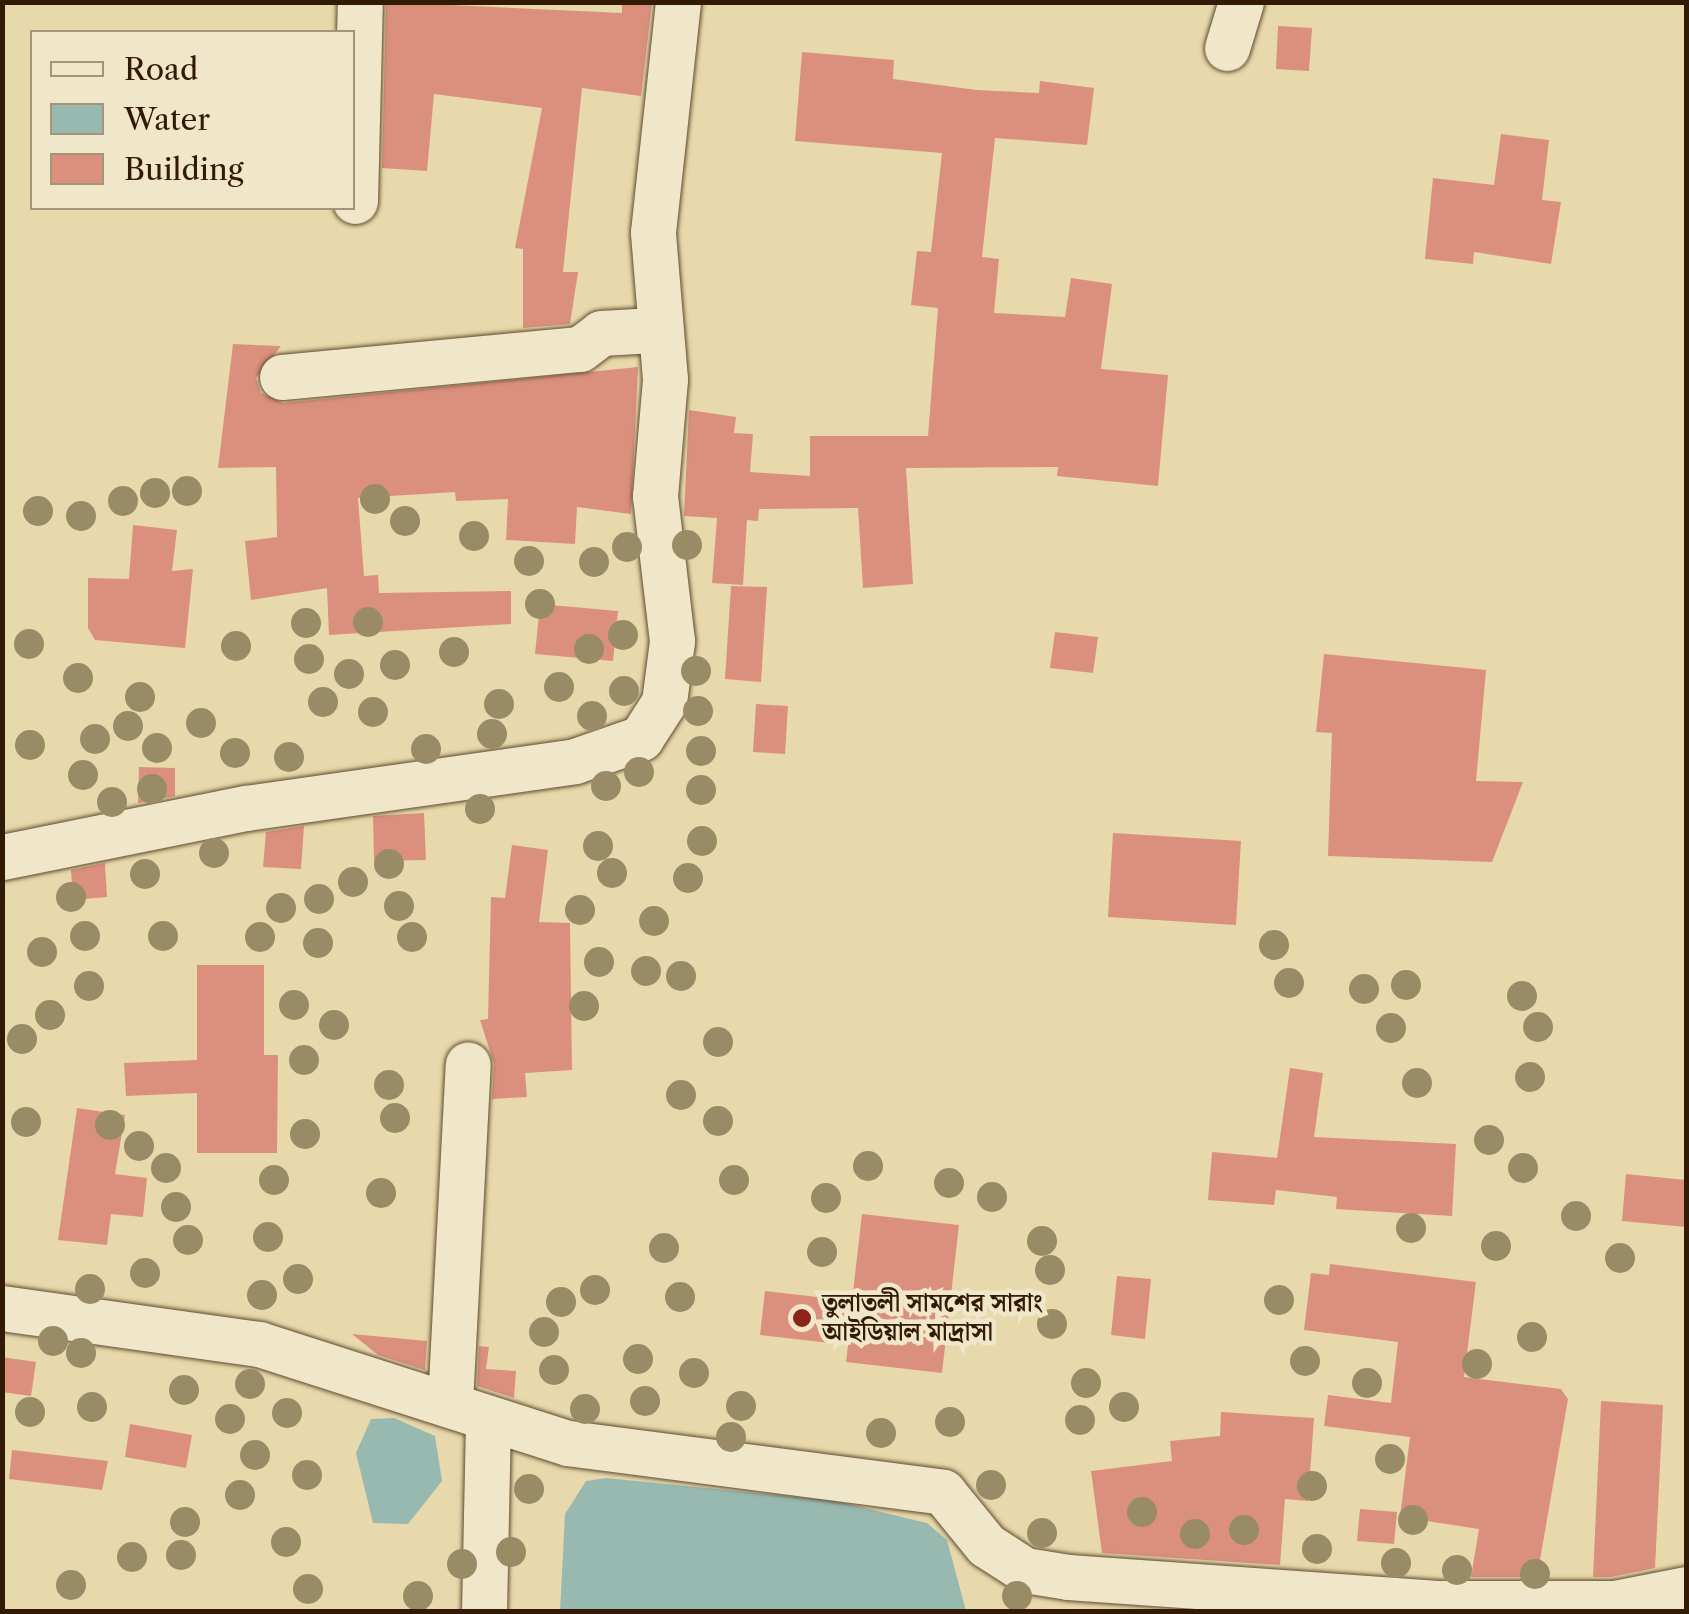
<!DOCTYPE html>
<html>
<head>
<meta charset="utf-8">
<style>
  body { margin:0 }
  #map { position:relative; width:1689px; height:1614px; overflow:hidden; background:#e8d9ac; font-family:"Libre Caslon Text","Noto Serif Bengali",serif }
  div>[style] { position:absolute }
  .water>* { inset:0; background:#98b9b0 }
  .building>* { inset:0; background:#db907e }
  .roads { filter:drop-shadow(0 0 2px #604a2e) drop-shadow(0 0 2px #604a2e) }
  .minor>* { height:45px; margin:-22.5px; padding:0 22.5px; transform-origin:22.5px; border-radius:22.5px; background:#f0e6c9 }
  .trees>* { width:30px; height:30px; margin:-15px; border-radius:50%; background:#998b66 }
  .dots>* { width:28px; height:28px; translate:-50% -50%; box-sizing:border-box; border:5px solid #f0e6c9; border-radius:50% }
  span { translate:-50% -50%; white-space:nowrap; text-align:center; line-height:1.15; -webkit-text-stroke:9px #f0e6c9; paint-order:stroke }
  .poi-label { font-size:25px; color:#331a04; font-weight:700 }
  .left { translate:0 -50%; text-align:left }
  .frame { position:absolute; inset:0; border:5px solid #331a04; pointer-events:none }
  .legend { position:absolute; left:30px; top:30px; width:325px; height:180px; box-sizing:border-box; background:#f0e6c9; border:2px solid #a4947a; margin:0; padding:12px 18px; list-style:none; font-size:30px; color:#331a04 }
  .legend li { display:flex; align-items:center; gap:20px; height:50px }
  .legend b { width:50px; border:2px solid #a4947a }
</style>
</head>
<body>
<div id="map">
  <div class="water">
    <div style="clip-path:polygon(394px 1418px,435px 1436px,442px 1481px,408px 1524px,373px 1523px,356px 1453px,371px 1419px)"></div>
    <div style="clip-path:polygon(606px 1478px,836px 1501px,927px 1523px,947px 1540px,966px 1611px,560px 1612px,565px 1514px,586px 1481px)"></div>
  </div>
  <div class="building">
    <div style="clip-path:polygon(386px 2px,622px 13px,622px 2px,652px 2px,641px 96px,582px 88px,563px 272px,578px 272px,570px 324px,523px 328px,523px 249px,515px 248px,542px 108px,434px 94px,427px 171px,382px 168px)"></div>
    <div style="clip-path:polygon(1278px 26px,1312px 28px,1309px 71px,1276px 69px)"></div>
    <div style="clip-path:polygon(802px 52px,894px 60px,893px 79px,977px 90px,1039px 93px,1040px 81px,1094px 88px,1087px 145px,995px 138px,982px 257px,999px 259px,994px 313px,1065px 317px,1071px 278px,1112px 284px,1101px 369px,1168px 375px,1158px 486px,1057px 476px,1058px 467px,906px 468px,913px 584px,863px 588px,858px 508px,759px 509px,758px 521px,747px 520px,743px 585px,712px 583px,717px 518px,684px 516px,689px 410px,736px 417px,734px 433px,753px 434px,750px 472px,810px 476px,810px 436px,928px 436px,938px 308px,911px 305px,917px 251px,931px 252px,942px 153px,795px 141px)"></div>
    <div style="clip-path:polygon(1501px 134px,1549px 140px,1542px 200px,1561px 202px,1551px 264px,1474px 252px,1473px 264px,1425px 259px,1433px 178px,1494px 185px)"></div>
    <div style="clip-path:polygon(233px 344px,281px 346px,256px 378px,261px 393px,283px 403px,638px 367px,631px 514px,577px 507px,575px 544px,506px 540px,508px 499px,456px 501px,455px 492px,358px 498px,364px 576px,378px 575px,379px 593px,511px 591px,511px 624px,329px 635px,327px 588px,251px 600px,245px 541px,277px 537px,276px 467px,218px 468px)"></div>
    <div style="clip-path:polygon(133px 525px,177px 530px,172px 571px,193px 569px,185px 648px,95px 640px,88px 628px,88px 578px,129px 579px)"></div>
    <div style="clip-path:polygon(731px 586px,767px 587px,761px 682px,725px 679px)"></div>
    <div style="clip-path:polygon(540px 604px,618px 611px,613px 661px,535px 654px)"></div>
    <div style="clip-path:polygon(1055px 632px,1098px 637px,1093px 673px,1050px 668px)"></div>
    <div style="clip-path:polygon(1324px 654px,1486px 670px,1476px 781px,1523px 782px,1492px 862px,1328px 856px,1332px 733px,1316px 732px)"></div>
    <div style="clip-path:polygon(756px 704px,788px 706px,785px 754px,753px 752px)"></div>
    <div style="clip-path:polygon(139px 767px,175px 768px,175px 796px,138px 803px)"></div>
    <div style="clip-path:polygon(424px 813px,426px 860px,374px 861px,373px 816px)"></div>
    <div style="clip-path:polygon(304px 826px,301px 869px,263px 867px,266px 832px)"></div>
    <div style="clip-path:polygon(1113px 833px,1241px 841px,1236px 925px,1108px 917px)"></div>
    <div style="clip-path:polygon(512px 845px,548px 850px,539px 922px,570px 923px,572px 1070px,525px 1073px,527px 1097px,492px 1099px,494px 1064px,480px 1020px,488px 1019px,491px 897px,505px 898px)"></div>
    <div style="clip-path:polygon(105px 863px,107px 897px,73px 900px,71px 870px)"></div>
    <div style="clip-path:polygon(197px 965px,264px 965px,264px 1055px,278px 1055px,277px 1153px,197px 1153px,197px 1093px,126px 1096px,124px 1063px,197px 1060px)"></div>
    <div style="clip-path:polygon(1290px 1068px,1323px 1073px,1314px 1137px,1456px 1144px,1452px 1216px,1336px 1209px,1337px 1197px,1276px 1190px,1274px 1205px,1208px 1200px,1212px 1152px,1277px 1158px)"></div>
    <div style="clip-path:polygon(77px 1108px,125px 1115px,115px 1174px,147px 1178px,143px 1217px,111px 1214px,107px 1245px,58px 1240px)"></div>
    <div style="clip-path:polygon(1626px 1174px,1686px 1180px,1686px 1227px,1622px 1221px)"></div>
    <div style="clip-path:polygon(862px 1214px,959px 1225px,942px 1373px,846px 1362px,848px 1345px,760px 1335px,765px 1291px,852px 1301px)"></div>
    <div style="clip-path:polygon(1330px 1264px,1476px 1282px,1464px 1377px,1561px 1389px,1568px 1399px,1537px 1577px,1471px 1577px,1479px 1529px,1400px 1517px,1410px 1437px,1324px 1426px,1328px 1395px,1391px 1403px,1398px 1342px,1304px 1330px,1311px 1273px,1329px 1275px)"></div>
    <div style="clip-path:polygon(1117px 1276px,1151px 1279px,1145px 1339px,1111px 1335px)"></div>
    <div style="clip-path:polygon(352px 1334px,427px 1341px,425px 1370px,378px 1355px)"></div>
    <div style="clip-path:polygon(479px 1346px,489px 1347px,486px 1369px,516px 1371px,514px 1398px,477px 1386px)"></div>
    <div style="clip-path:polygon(2px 1357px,36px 1362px,31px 1396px,2px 1392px)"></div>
    <div style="clip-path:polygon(1601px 1401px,1663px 1405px,1655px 1568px,1611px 1577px,1593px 1577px)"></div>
    <div style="clip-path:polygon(1221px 1412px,1314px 1418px,1308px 1501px,1285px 1499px,1280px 1565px,1102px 1553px,1091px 1471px,1172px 1461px,1170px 1441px,1220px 1436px)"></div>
    <div style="clip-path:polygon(130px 1424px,192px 1435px,186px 1468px,125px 1457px)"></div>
    <div style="clip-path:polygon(12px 1450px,108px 1461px,102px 1490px,9px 1479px)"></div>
    <div style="clip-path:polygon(1360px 1509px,1397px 1512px,1394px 1544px,1357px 1541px)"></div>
  </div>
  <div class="roads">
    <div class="minor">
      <div style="left:1227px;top:48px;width:48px;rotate:-73.1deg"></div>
      <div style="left:355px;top:201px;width:199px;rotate:-88.6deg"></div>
      <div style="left:282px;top:377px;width:299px;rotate:-5.4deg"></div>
      <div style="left:580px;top:349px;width:26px;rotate:-37deg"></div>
      <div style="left:601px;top:333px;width:53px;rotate:-3.2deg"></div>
      <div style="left:2px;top:857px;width:249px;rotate:-11.4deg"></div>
      <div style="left:246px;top:808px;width:332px;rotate:-8.1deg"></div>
      <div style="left:575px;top:761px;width:70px;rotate:-19.2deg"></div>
      <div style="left:641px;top:738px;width:43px;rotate:-57.4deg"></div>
      <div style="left:664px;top:702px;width:62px;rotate:-82.5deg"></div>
      <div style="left:672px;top:641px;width:146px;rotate:-96.7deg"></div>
      <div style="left:655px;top:496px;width:117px;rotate:-85.1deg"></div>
      <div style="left:665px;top:379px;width:147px;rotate:-94.7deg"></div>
      <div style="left:653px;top:232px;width:231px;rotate:-83.8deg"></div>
      <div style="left:2px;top:1308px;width:260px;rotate:8deg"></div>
      <div style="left:259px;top:1344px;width:324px;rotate:17.8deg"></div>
      <div style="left:568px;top:1443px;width:378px;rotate:7.4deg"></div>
      <div style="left:943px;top:1492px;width:68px;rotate:50.9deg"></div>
      <div style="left:986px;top:1545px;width:46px;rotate:32.7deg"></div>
      <div style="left:1025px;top:1570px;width:44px;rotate:9.2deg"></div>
      <div style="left:1068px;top:1577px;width:374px;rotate:4deg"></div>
      <div style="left:1441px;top:1603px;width:173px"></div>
      <div style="left:1614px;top:1603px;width:73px;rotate:-11deg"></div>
      <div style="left:450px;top:1403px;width:339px;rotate:-87deg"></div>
      <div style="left:484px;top:1612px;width:194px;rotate:-88.8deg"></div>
    </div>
  </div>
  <div class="trees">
    <div style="left:187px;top:491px"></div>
    <div style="left:155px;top:493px"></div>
    <div style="left:375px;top:499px"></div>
    <div style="left:123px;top:501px"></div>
    <div style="left:38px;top:511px"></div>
    <div style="left:81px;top:516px"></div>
    <div style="left:405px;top:521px"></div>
    <div style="left:474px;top:536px"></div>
    <div style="left:687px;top:545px"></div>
    <div style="left:627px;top:547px"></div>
    <div style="left:529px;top:561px"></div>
    <div style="left:594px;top:562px"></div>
    <div style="left:540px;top:604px"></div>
    <div style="left:368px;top:622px"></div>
    <div style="left:306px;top:623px"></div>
    <div style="left:623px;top:635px"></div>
    <div style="left:29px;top:644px"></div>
    <div style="left:236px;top:646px"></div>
    <div style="left:589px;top:649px"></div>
    <div style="left:454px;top:652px"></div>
    <div style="left:309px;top:659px"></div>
    <div style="left:395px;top:665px"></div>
    <div style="left:696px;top:671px"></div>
    <div style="left:349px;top:674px"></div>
    <div style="left:78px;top:678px"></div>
    <div style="left:559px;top:687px"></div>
    <div style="left:624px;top:691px"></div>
    <div style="left:140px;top:697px"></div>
    <div style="left:323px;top:702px"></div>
    <div style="left:499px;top:704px"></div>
    <div style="left:698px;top:711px"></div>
    <div style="left:373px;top:712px"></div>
    <div style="left:592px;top:716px"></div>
    <div style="left:201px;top:723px"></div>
    <div style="left:128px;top:726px"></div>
    <div style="left:492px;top:734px"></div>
    <div style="left:95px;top:739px"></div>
    <div style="left:30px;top:745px"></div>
    <div style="left:157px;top:748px"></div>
    <div style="left:426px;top:749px"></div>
    <div style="left:701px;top:751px"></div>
    <div style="left:235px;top:753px"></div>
    <div style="left:289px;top:757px"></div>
    <div style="left:639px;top:772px"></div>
    <div style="left:83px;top:775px"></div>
    <div style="left:606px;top:786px"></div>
    <div style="left:152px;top:789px"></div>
    <div style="left:701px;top:790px"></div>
    <div style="left:112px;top:802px"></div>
    <div style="left:480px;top:809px"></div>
    <div style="left:702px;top:841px"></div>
    <div style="left:598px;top:846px"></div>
    <div style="left:214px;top:853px"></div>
    <div style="left:389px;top:864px"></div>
    <div style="left:612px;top:873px"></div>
    <div style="left:145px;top:874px"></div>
    <div style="left:688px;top:878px"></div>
    <div style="left:353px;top:882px"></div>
    <div style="left:71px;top:897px"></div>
    <div style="left:319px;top:899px"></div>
    <div style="left:399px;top:906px"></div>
    <div style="left:281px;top:908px"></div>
    <div style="left:580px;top:910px"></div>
    <div style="left:654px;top:921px"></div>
    <div style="left:85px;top:936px"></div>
    <div style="left:163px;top:936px"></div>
    <div style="left:260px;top:937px"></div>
    <div style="left:412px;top:937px"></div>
    <div style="left:318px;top:943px"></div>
    <div style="left:1274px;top:945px"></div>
    <div style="left:42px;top:952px"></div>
    <div style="left:599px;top:962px"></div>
    <div style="left:646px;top:971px"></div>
    <div style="left:681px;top:976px"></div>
    <div style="left:1289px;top:983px"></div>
    <div style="left:1406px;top:985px"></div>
    <div style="left:89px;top:986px"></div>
    <div style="left:1364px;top:989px"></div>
    <div style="left:1522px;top:996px"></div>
    <div style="left:294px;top:1005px"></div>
    <div style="left:584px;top:1006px"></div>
    <div style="left:50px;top:1015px"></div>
    <div style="left:334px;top:1025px"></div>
    <div style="left:1538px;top:1027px"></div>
    <div style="left:1391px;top:1028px"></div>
    <div style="left:22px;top:1039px"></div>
    <div style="left:718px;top:1042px"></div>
    <div style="left:304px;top:1060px"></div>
    <div style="left:1530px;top:1077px"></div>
    <div style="left:1417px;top:1083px"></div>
    <div style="left:389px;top:1085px"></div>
    <div style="left:681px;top:1095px"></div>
    <div style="left:395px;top:1118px"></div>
    <div style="left:718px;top:1121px"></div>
    <div style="left:26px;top:1122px"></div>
    <div style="left:110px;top:1125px"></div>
    <div style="left:305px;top:1134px"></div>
    <div style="left:1489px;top:1140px"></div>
    <div style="left:139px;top:1146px"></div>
    <div style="left:868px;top:1166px"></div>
    <div style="left:166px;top:1168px"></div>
    <div style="left:1523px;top:1168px"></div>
    <div style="left:274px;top:1180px"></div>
    <div style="left:734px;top:1180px"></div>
    <div style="left:949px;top:1183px"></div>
    <div style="left:381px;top:1193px"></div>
    <div style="left:992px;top:1197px"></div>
    <div style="left:826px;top:1198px"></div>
    <div style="left:176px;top:1207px"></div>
    <div style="left:1576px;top:1216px"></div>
    <div style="left:1411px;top:1228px"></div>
    <div style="left:268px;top:1237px"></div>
    <div style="left:188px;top:1240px"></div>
    <div style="left:1042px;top:1241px"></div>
    <div style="left:1496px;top:1246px"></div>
    <div style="left:664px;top:1248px"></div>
    <div style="left:822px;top:1252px"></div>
    <div style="left:1620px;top:1258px"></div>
    <div style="left:1050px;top:1270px"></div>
    <div style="left:145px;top:1273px"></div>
    <div style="left:298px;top:1279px"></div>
    <div style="left:90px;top:1289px"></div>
    <div style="left:595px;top:1290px"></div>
    <div style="left:262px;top:1295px"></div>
    <div style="left:680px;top:1297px"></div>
    <div style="left:1279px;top:1300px"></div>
    <div style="left:561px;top:1302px"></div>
    <div style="left:1052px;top:1324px"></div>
    <div style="left:544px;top:1332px"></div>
    <div style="left:1532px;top:1337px"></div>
    <div style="left:53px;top:1341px"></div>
    <div style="left:81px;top:1353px"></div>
    <div style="left:638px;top:1359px"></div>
    <div style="left:1305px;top:1361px"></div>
    <div style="left:1477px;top:1364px"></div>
    <div style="left:554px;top:1370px"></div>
    <div style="left:694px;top:1373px"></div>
    <div style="left:1086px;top:1383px"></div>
    <div style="left:1367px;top:1383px"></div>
    <div style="left:250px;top:1384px"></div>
    <div style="left:184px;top:1390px"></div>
    <div style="left:645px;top:1401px"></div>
    <div style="left:741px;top:1406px"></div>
    <div style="left:92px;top:1407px"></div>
    <div style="left:1124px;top:1407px"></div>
    <div style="left:585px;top:1409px"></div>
    <div style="left:30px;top:1412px"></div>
    <div style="left:287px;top:1413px"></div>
    <div style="left:230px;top:1419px"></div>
    <div style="left:1080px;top:1420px"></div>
    <div style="left:950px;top:1422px"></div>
    <div style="left:881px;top:1433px"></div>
    <div style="left:731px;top:1437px"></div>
    <div style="left:255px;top:1455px"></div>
    <div style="left:1390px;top:1459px"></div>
    <div style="left:307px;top:1475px"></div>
    <div style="left:991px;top:1485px"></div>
    <div style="left:1312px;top:1486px"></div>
    <div style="left:529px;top:1489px"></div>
    <div style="left:240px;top:1495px"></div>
    <div style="left:1142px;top:1512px"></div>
    <div style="left:1413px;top:1520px"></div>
    <div style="left:185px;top:1522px"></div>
    <div style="left:1244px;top:1530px"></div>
    <div style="left:1042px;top:1533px"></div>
    <div style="left:1195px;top:1534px"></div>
    <div style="left:286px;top:1542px"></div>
    <div style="left:1317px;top:1549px"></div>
    <div style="left:511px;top:1552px"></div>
    <div style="left:181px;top:1555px"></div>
    <div style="left:132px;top:1557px"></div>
    <div style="left:1396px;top:1563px"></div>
    <div style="left:462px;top:1564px"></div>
    <div style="left:1457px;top:1570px"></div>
    <div style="left:1535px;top:1574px"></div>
    <div style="left:71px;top:1585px"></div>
    <div style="left:308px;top:1589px"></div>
    <div style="left:418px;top:1596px"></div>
    <div style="left:1017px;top:1596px"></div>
  </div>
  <div class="dots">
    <div style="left:802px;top:1318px;background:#8f2418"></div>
  </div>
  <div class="poi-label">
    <span class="left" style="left:822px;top:1318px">তুলাতলী সামশের সারাং<br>আইডিয়াল মাদ্রাসা</span>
  </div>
  <div class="frame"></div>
  <ul class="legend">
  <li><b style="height:12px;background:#f0e6c9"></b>Road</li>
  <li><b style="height:28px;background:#98b9b0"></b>Water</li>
  <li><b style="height:28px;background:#db907e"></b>Building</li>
  </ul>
</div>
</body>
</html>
